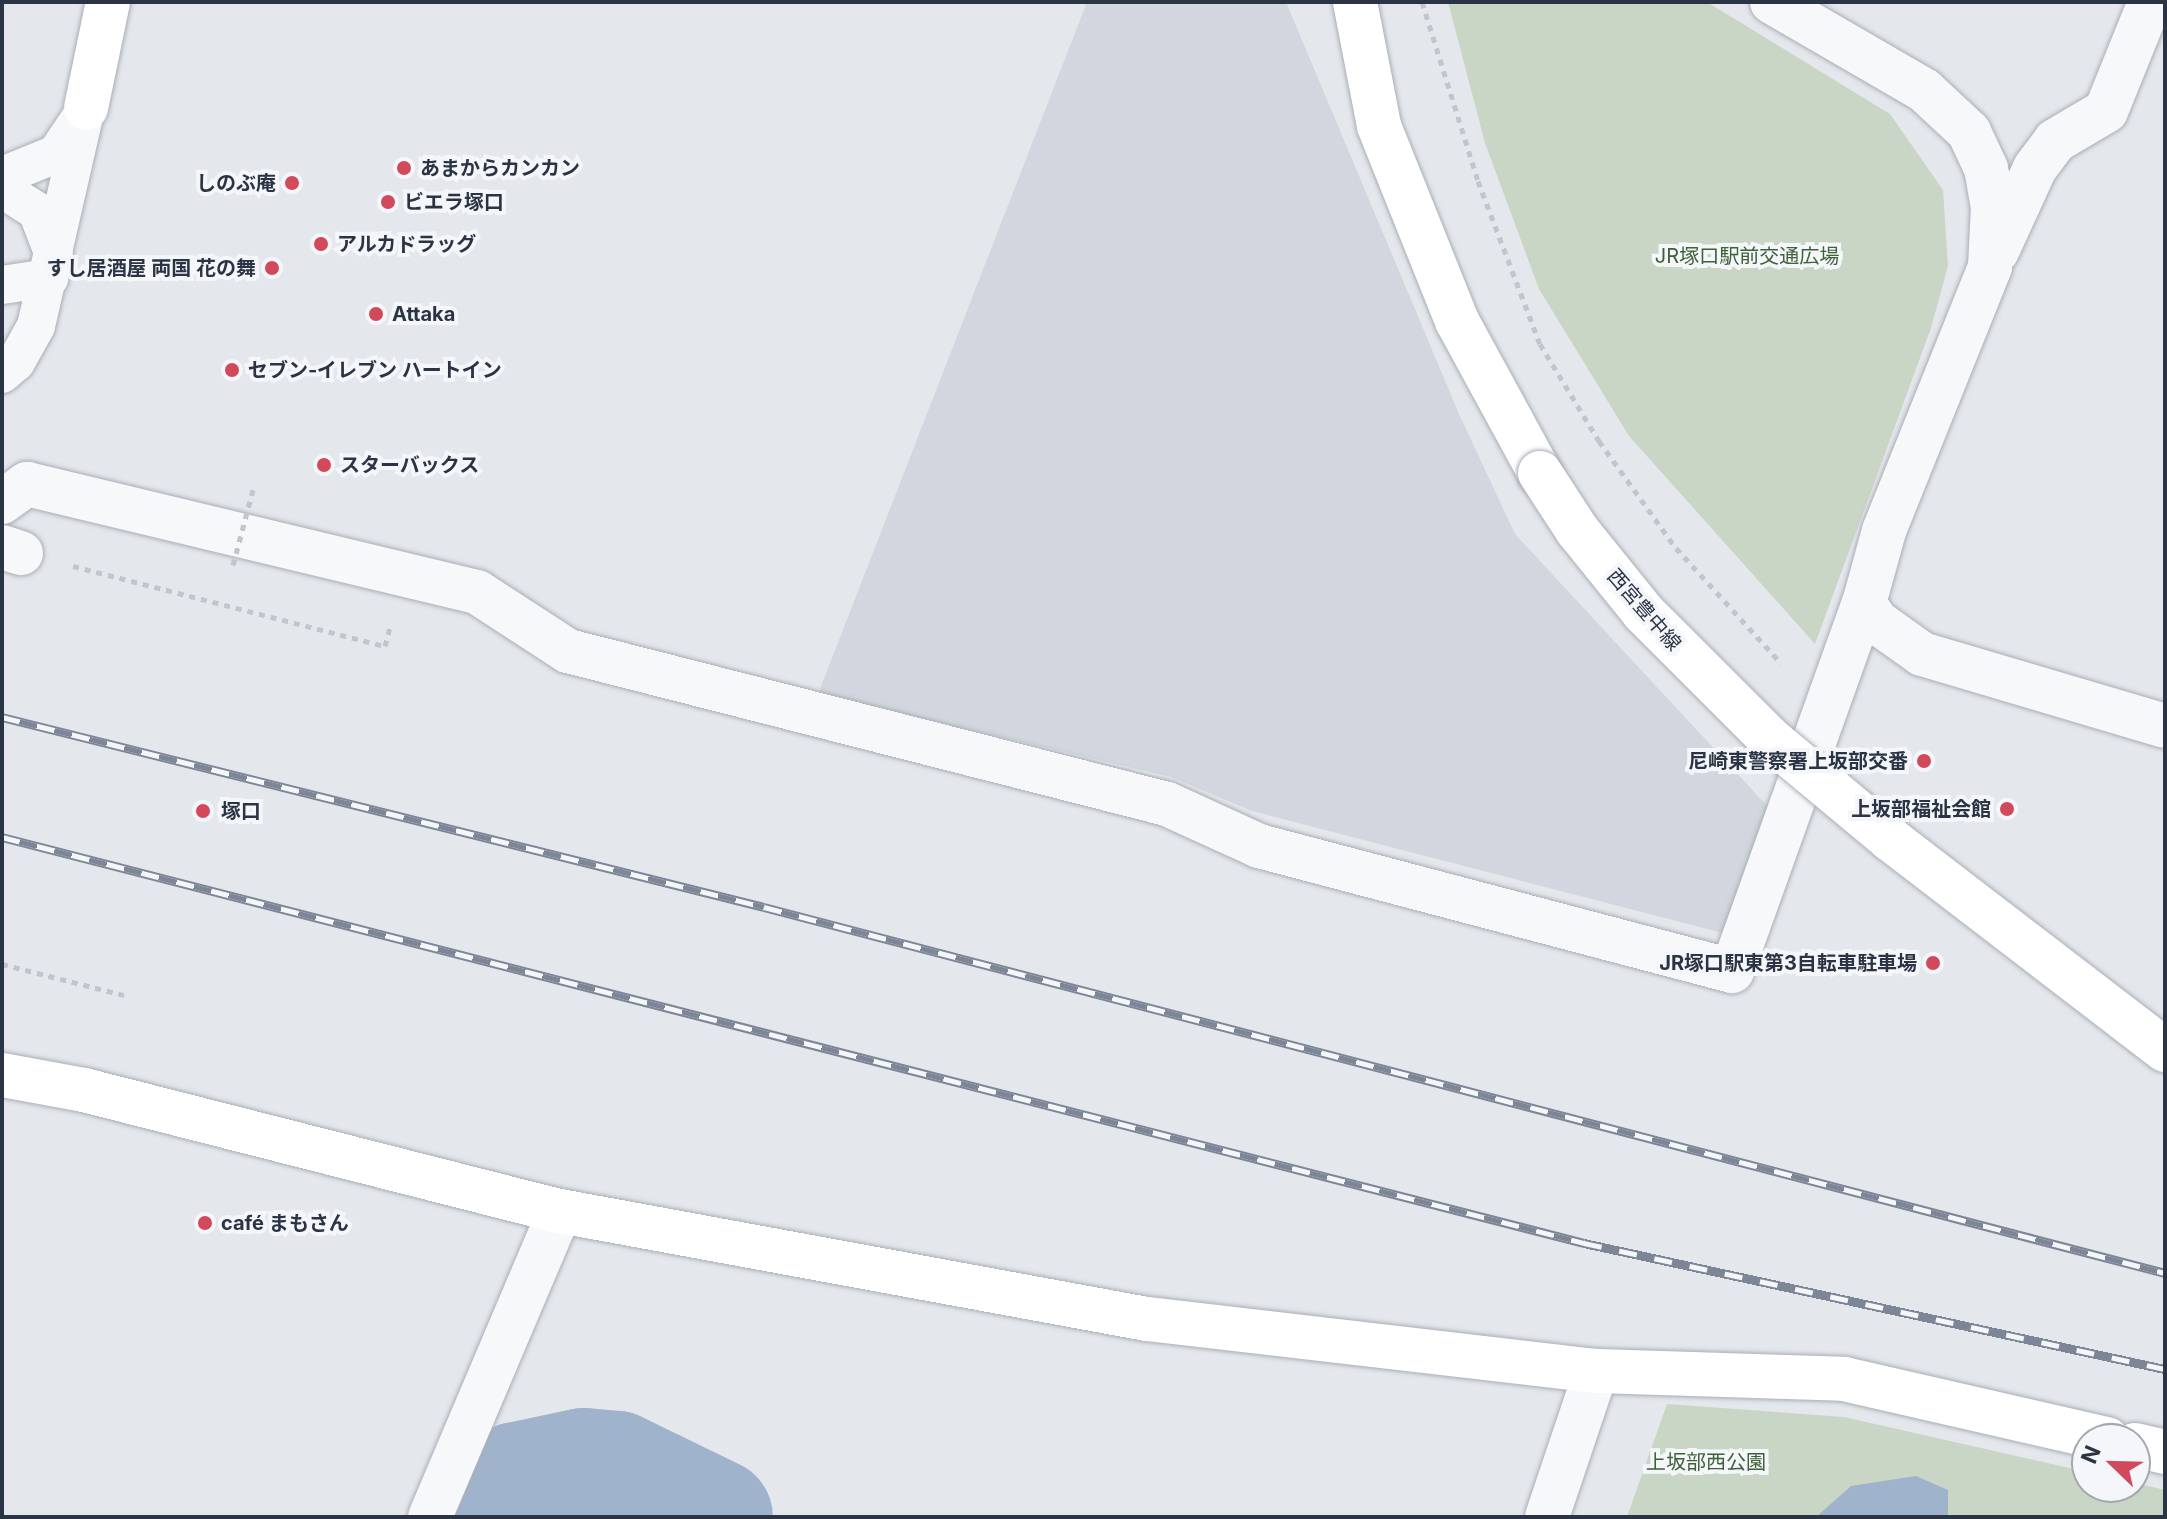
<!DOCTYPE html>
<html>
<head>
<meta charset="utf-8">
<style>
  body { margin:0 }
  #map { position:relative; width:2167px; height:1519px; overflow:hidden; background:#e4e7ec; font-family:Inter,"Noto Sans JP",sans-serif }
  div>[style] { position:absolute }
  .built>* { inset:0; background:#d2d6de }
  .green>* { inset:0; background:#c9d6c5 }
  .water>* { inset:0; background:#9fb4cc }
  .river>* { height:116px; margin:-58px; padding:0 58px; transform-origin:58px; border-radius:58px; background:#9fb4cc }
  .path>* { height:5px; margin-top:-2.5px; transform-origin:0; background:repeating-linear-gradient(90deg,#c2c5cb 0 6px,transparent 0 12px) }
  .roads { filter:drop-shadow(0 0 2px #a9aeb7) drop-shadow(0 0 2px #a9aeb7) }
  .lane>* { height:38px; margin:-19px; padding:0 19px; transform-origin:19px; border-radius:19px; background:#f7f8fa }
  .street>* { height:44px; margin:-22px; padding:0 22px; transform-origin:22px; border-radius:22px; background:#f7f8fa }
  .secondary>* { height:44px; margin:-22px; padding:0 22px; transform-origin:22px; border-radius:22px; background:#fff }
  .rail>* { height:9px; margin-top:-4.5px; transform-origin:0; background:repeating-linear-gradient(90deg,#f4f6f9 0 18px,#7d8696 0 36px); box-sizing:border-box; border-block:2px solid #7d8696 }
  .path-bridge>* { height:5px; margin-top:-2.5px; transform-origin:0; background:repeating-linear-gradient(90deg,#c2c5cb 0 6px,transparent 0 12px) }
  .bridges { filter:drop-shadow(0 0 2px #a9aeb7) drop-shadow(0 0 2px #a9aeb7) }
  .secondary-bridge>* { height:44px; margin:-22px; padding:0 22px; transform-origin:22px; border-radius:22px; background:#fff }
  .dots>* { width:22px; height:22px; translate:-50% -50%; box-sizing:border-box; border:4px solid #f4f6f9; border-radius:50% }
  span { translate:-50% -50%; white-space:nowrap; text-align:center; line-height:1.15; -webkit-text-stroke:8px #f4f6f9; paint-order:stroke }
  .poi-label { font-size:20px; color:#2b3445; font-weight:700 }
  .left { translate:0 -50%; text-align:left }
  .right { translate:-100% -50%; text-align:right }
  .park-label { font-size:20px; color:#3f6138 }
  .street-label { font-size:20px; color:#2b3445 }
  .frame { position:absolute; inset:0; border:4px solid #2b3445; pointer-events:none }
  .north { position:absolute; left:2071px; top:1423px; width:80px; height:80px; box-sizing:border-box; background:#f4f6f9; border:2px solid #a4a8b1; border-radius:50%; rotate:293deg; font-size:22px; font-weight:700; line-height:32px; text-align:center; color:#2b3445 }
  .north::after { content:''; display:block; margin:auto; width:28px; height:36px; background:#d1495b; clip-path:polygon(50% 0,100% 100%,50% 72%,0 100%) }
</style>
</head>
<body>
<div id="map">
  <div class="built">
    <div style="clip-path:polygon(1087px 2px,1286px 2px,1459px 414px,1515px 534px,1770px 809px,1723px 933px,1252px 811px,1171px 777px,818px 694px)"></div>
    <div style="clip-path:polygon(605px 1485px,667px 1517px,515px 1517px,604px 1485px)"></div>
  </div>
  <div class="green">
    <div style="clip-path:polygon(1448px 2px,1707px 2px,1890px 114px,1943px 190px,1948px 266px,1931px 328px,1815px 644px,1629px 436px,1539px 289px,1485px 143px)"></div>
    <div style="clip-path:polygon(1667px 1404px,1844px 1417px,2087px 1472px,2087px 1487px,2135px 1487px,2135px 1483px,2165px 1490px,2165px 1517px,1627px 1517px)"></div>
  </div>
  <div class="water">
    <div style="clip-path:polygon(1916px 1476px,1948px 1490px,1948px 1517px,1816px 1517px,1851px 1486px)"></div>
  </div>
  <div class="river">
    <div style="left:479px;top:1517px;width:53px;rotate:-44.2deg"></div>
    <div style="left:517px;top:1480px;width:68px;rotate:-11.8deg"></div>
    <div style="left:584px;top:1466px;width:32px;rotate:5deg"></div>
    <div style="left:616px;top:1469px;width:110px;rotate:25.9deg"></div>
  </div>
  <div class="path">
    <div style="left:1422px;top:2px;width:188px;rotate:72.6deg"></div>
    <div style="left:1478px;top:181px;width:174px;rotate:69.2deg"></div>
    <div style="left:1540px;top:344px;width:114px;rotate:58.7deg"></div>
    <div style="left:1599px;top:441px;width:132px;rotate:54.3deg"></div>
    <div style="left:1676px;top:548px;width:156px;rotate:47.6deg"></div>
    <div style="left:73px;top:566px;width:322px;rotate:14.4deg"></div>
    <div style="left:385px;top:646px;width:20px;rotate:-75deg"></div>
    <div style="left:2px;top:964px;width:126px;rotate:14.3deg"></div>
  </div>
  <div class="roads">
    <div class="lane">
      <div style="left:2px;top:176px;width:58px;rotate:-22.2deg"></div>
      <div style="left:56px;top:154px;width:40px;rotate:-56deg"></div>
      <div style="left:2px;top:189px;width:41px;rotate:32.2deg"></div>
      <div style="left:37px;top:211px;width:47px;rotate:68.9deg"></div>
      <div style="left:2px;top:285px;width:48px;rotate:-8.5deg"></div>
      <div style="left:2px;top:374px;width:18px;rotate:-41deg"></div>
      <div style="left:16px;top:362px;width:41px;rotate:-60.9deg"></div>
      <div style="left:36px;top:326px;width:224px;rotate:-77.1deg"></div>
    </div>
    <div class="street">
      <div style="left:1772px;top:2px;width:176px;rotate:30.1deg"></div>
      <div style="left:1924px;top:90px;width:62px;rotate:43deg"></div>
      <div style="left:1969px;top:132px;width:40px;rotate:65deg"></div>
      <div style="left:1986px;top:168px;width:39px;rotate:80deg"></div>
      <div style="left:1993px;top:206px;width:61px;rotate:92.8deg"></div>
      <div style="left:1990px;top:267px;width:284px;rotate:111.9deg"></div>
      <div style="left:1884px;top:531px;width:75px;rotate:105.5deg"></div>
      <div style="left:1864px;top:603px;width:23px;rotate:56deg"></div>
      <div style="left:1877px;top:622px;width:55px;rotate:35.4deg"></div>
      <div style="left:1922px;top:654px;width:253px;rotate:16.5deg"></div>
      <div style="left:1997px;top:251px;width:91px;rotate:-65.4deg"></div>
      <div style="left:2035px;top:168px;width:34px;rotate:-53deg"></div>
      <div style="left:2055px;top:141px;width:59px;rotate:-30.5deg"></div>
      <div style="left:2106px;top:111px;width:118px;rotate:-68deg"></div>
      <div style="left:2px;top:502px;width:31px;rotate:-36deg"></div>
      <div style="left:27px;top:484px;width:463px;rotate:13.5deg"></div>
      <div style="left:477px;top:592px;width:108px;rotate:33deg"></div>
      <div style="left:568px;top:651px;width:618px;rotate:14.33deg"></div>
      <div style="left:1167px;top:804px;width:101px;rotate:24.5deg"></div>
      <div style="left:1259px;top:846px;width:489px;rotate:14.8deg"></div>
      <div style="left:1732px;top:971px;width:391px;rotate:-70.3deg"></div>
      <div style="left:2px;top:547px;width:20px;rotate:18deg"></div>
      <div style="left:430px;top:1517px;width:332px;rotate:-67deg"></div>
      <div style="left:1547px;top:1517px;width:154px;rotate:-71.4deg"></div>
    </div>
    <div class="secondary">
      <div style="left:1355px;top:2px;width:126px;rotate:79deg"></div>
      <div style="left:1379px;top:126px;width:210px;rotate:68.2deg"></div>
      <div style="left:1457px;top:321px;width:173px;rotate:61.4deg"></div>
      <div style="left:86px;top:108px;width:108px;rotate:-78.3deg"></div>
      <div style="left:2px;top:1075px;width:83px;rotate:10.4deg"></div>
      <div style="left:84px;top:1090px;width:491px;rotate:14.3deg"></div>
      <div style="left:560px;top:1211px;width:597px;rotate:10.43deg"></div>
      <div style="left:1147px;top:1319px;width:452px;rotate:6.6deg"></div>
      <div style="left:1596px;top:1371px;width:248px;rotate:1.8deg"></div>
      <div style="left:1844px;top:1379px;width:270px;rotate:12.9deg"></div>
      <div style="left:2135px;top:1445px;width:31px;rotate:13deg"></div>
    </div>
  </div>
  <div class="rail">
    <div style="left:2px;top:717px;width:785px;rotate:14deg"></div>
    <div style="left:764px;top:907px;width:1448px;rotate:14.64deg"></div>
    <div style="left:2px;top:837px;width:1633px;rotate:14.39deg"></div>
    <div style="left:1584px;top:1243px;width:595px;rotate:12.24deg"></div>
  </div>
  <div class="path-bridge">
    <div style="left:233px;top:565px;width:82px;rotate:-75.1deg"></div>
  </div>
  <div class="bridges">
    <div class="secondary-bridge">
      <div style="left:1540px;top:473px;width:68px;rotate:57deg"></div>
      <div style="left:1577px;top:530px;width:107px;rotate:51.1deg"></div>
      <div style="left:1644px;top:613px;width:178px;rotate:45deg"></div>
      <div style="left:1770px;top:739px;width:156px;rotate:39.8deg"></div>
      <div style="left:1890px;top:839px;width:347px;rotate:37.5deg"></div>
    </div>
  </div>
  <div class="dots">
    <div style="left:404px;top:168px;background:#d1495b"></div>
    <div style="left:292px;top:183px;background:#d1495b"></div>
    <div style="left:388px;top:202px;background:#d1495b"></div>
    <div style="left:321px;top:244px;background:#d1495b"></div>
    <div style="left:272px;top:268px;background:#d1495b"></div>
    <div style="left:376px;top:314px;background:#d1495b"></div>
    <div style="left:232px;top:370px;background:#d1495b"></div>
    <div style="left:324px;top:465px;background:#d1495b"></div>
    <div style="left:1924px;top:761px;background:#d1495b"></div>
    <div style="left:2007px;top:809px;background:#d1495b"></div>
    <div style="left:203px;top:811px;background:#d1495b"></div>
    <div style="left:1933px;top:963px;background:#d1495b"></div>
    <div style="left:205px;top:1223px;background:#d1495b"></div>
  </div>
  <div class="poi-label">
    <span class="left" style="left:420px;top:168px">あまからカンカン</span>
    <span class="right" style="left:276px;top:183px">しのぶ庵</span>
    <span class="left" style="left:404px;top:202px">ビエラ塚口</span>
    <span class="left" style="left:337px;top:244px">アルカドラッグ</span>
    <span class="right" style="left:256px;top:268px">すし居酒屋 両国 花の舞</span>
    <span class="left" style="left:392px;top:314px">Attaka</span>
    <span class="left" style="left:248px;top:370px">セブン‐イレブン ハートイン</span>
    <span class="left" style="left:340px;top:465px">スターバックス</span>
    <span class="right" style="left:1908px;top:761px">尼崎東警察署上坂部交番</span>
    <span class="right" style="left:1991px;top:809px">上坂部福祉会館</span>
    <span class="left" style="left:221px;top:811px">塚口</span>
    <span class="right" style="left:1917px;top:963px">JR塚口駅東第3自転車駐車場</span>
    <span class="left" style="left:221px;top:1223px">café まもさん</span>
  </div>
  <div class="park-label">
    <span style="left:1747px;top:256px">JR塚口駅前交通広場</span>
    <span style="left:1706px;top:1462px">上坂部西公園</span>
  </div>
  <div class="street-label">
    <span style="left:1644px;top:610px;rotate:49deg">西宮豊中線</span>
  </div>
  <div class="frame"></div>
  <div class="north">N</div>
</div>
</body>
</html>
